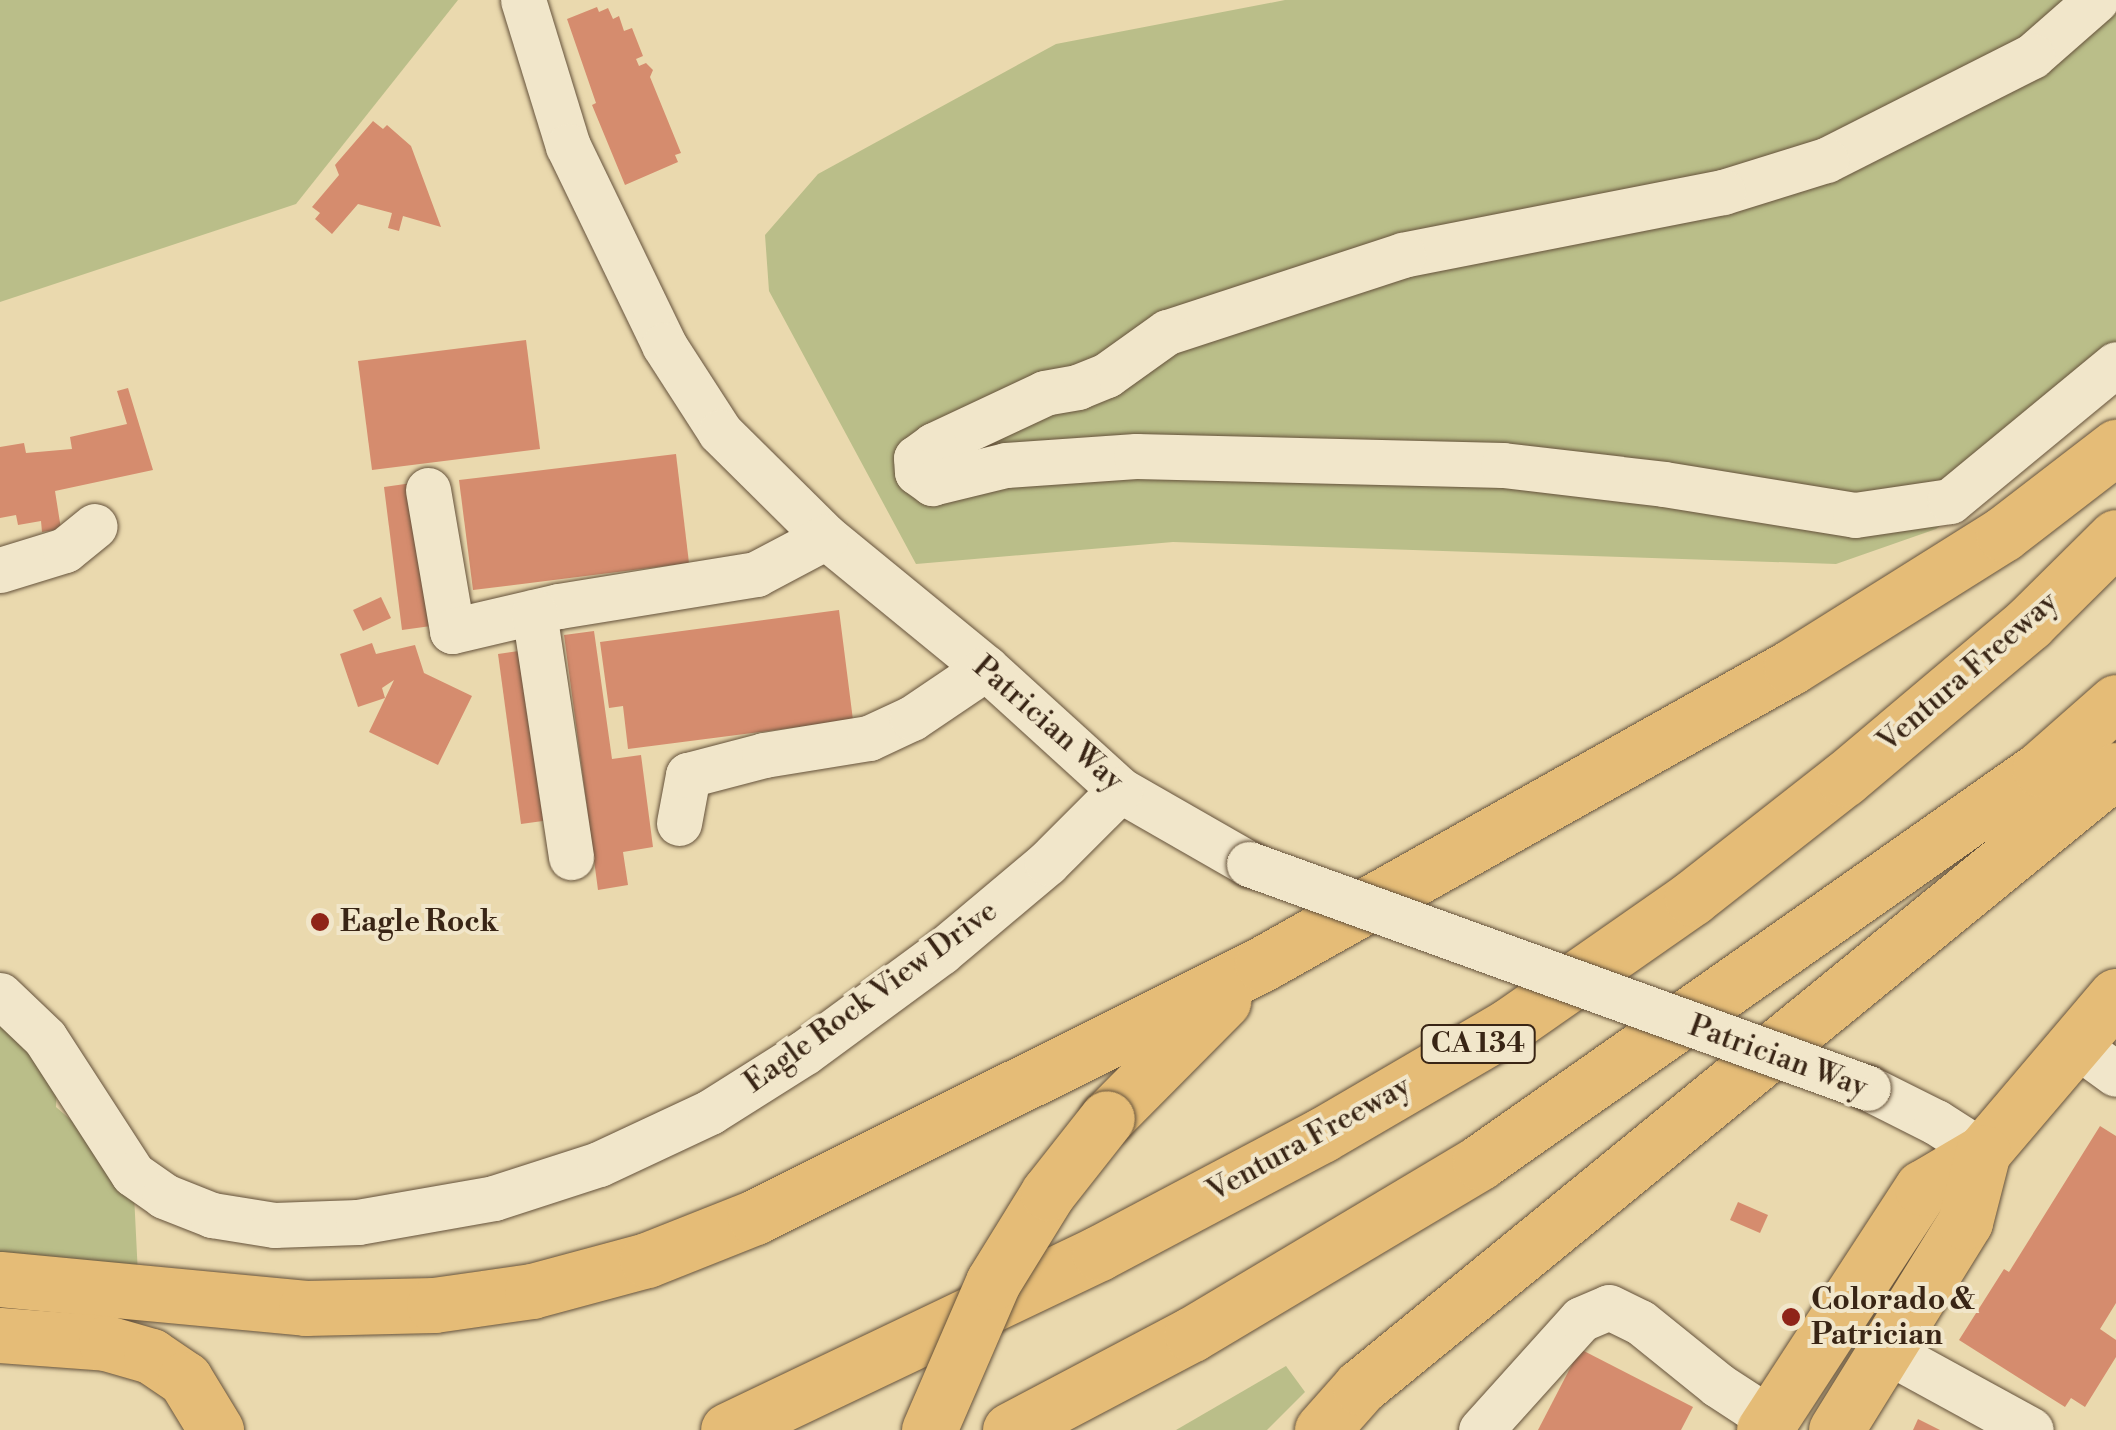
<!DOCTYPE html>
<html>
<head>
<meta charset="utf-8">
<style>
  body { margin:0 }
  #map { position:relative; width:2116px; height:1430px; overflow:hidden; background:#ead9ae; font-family:"Libre Bodoni",serif }
  div>[style] { position:absolute }
  .green>* { inset:0; background:#babe89 }
  .building>* { inset:0; background:#d58c6e }
  .roads { filter:drop-shadow(0 0 2px #65523b) drop-shadow(0 0 2px #65523b) }
  .minor>* { height:45px; margin:-22.5px; padding:0 22.5px; transform-origin:22.5px; border-radius:22.5px; background:#f1e6ca }
  .major>* { height:55px; margin:-27.5px; padding:0 27.5px; transform-origin:27.5px; border-radius:27.5px; background:#e5bc77 }
  .highway>* { height:55px; margin:-27.5px; padding:0 27.5px; transform-origin:27.5px; border-radius:27.5px; background:#e5bc77 }
  .bridges { filter:drop-shadow(0 0 2px #65523b) drop-shadow(0 0 2px #65523b) }
  .minor-bridge>* { height:45px; margin:-22.5px; padding:0 22.5px; transform-origin:22.5px; border-radius:22.5px; background:#f1e6ca }
  .highway-bridge>* { height:55px; margin:-27.5px; padding:0 27.5px; transform-origin:27.5px; border-radius:27.5px; background:#e5bc77 }
  .dots>* { width:28px; height:28px; translate:-50% -50%; box-sizing:border-box; border:5px solid #f1e6ca; border-radius:50% }
  span { translate:-50% -50%; white-space:nowrap; text-align:center; line-height:1.15; -webkit-text-stroke:8px #f1e6ca; paint-order:stroke }
  .shield-label span { padding:2px 8px; background:#f1e6ca; border:2px solid; border-radius:8px; -webkit-text-stroke-width:0 }
  .shield-label { font-size:28px; color:#392515; font-weight:700 }
  .street-label { font-size:30px; color:#392515 }
  .poi-label { font-size:30px; color:#392515; font-weight:700 }
  .left { translate:0 -50%; text-align:left }
</style>
</head>
<body>
<div id="map">
  <div class="green">
    <div style="clip-path:polygon(0 0,458px 0,296px 204px,0 302px)"></div>
    <div style="clip-path:polygon(1285px 0,2116px 0,2116px 391px,1936px 529px,1836px 564px,1173px 542px,916px 564px,769px 291px,765px 235px,818px 174px,1056px 44px)"></div>
    <div style="clip-path:polygon(0 1023px,57px 1073px,56px 1107px,133px 1174px,138px 1275px,0 1276px)"></div>
    <div style="clip-path:polygon(1286px 1366px,1305px 1392px,1267px 1430px,1176px 1430px)"></div>
  </div>
  <div class="building">
    <div style="clip-path:polygon(597px 7px,599px 12px,608px 8px,613px 19px,619px 16px,624px 31px,632px 28px,643px 56px,636px 59px,639px 66px,646px 63px,653px 70px,650px 77px,681px 153px,675px 155px,678px 162px,625px 185px,592px 105px,596px 103px,567px 19px)"></div>
    <div style="clip-path:polygon(373px 121px,383px 129px,387px 125px,411px 146px,441px 227px,403px 216px,399px 231px,388px 228px,392px 213px,358px 204px,332px 234px,315px 219px,320px 213px,312px 207px,339px 175px,335px 165px)"></div>
    <div style="clip-path:polygon(526px 340px,540px 449px,372px 470px,358px 361px)"></div>
    <div style="clip-path:polygon(128px 388px,153px 470px,55px 491px,61px 529px,42px 532px,41px 521px,18px 525px,16px 515px,0 518px,0 447px,24px 443px,26px 453px,72px 449px,70px 437px,127px 424px,117px 391px)"></div>
    <div style="clip-path:polygon(676px 454px,689px 563px,473px 590px,459px 480px)"></div>
    <div style="clip-path:polygon(412px 483px,431px 626px,402px 630px,384px 487px)"></div>
    <div style="clip-path:polygon(381px 597px,391px 618px,363px 631px,353px 610px)"></div>
    <div style="clip-path:polygon(839px 610px,853px 720px,628px 749px,623px 706px,609px 708px,600px 642px)"></div>
    <div style="clip-path:polygon(594px 631px,612px 759px,641px 755px,653px 847px,623px 852px,628px 885px,598px 890px,564px 635px)"></div>
    <div style="clip-path:polygon(372px 643px,376px 654px,415px 645px,424px 673px,472px 696px,438px 765px,369px 732px,394px 680px,382px 688px,385px 698px,358px 707px,340px 654px)"></div>
    <div style="clip-path:polygon(526px 650px,550px 820px,521px 824px,498px 654px)"></div>
    <div style="clip-path:polygon(2100px 1126px,2116px 1136px,2116px 1303px,2100px 1329px,2116px 1340px,2116px 1357px,2085px 1407px,2071px 1398px,2065px 1407px,1959px 1340px,2004px 1269px,2009px 1272px)"></div>
    <div style="clip-path:polygon(1738px 1202px,1768px 1215px,1760px 1233px,1730px 1220px)"></div>
    <div style="clip-path:polygon(1580px 1349px,1693px 1407px,1681px 1430px,1538px 1430px)"></div>
    <div style="clip-path:polygon(1918px 1419px,1940px 1430px,1913px 1430px)"></div>
  </div>
  <div class="roads">
    <div class="minor">
      <div style="left:523px;top:0;width:153px;rotate:72.9deg"></div>
      <div style="left:568px;top:146px;width:221px;rotate:64.2deg"></div>
      <div style="left:664px;top:345px;width:103px;rotate:57.2deg"></div>
      <div style="left:720px;top:432px;width:149px;rotate:44.7deg"></div>
      <div style="left:826px;top:537px;width:207px;rotate:39.3deg"></div>
      <div style="left:986px;top:668px;width:181px;rotate:42.3deg"></div>
      <div style="left:1120px;top:790px;width:149px;rotate:29.8deg"></div>
      <div style="left:2096px;top:0;width:85px;rotate:138.8deg"></div>
      <div style="left:2032px;top:56px;width:231px;rotate:153.2deg"></div>
      <div style="left:1826px;top:160px;width:108px;rotate:162.7deg"></div>
      <div style="left:1723px;top:192px;width:326px;rotate:168.9deg"></div>
      <div style="left:1403px;top:255px;width:248px;rotate:161.9deg"></div>
      <div style="left:1167px;top:332px;width:74px;rotate:144.4deg"></div>
      <div style="left:1107px;top:375px;width:31px;rotate:158deg"></div>
      <div style="left:1078px;top:387px;width:34px;rotate:170deg"></div>
      <div style="left:1045px;top:393px;width:123px;rotate:154.9deg"></div>
      <div style="left:934px;top:445px;width:22px;rotate:144deg"></div>
      <div style="left:916px;top:458px;width:14px;rotate:86deg"></div>
      <div style="left:917px;top:472px;width:19px;rotate:36deg"></div>
      <div style="left:932px;top:483px;width:76px;rotate:-13.7deg"></div>
      <div style="left:1006px;top:465px;width:130px;rotate:-4deg"></div>
      <div style="left:1136px;top:456px;width:367px;rotate:1.4deg"></div>
      <div style="left:1503px;top:465px;width:162px;rotate:6.7deg"></div>
      <div style="left:1664px;top:484px;width:193px;rotate:9.2deg"></div>
      <div style="left:1855px;top:515px;width:96px;rotate:-8.4deg"></div>
      <div style="left:1950px;top:501px;width:215px;rotate:-39.5deg"></div>
      <div style="left:428px;top:490px;width:143px;rotate:80.3deg"></div>
      <div style="left:452px;top:631px;width:110px;rotate:-13.2deg"></div>
      <div style="left:559px;top:606px;width:200px;rotate:-9.2deg"></div>
      <div style="left:756px;top:574px;width:79px;rotate:-27.9deg"></div>
      <div style="left:0;top:570px;width:68px;rotate:-17.1deg"></div>
      <div style="left:65px;top:550px;width:38px;rotate:-39deg"></div>
      <div style="left:534px;top:612px;width:248px;rotate:81.4deg"></div>
      <div style="left:679px;top:823px;width:49px;rotate:-79.4deg"></div>
      <div style="left:688px;top:775px;width:79px;rotate:-14.7deg"></div>
      <div style="left:764px;top:755px;width:106px;rotate:-9.2deg"></div>
      <div style="left:869px;top:738px;width:47px;rotate:-24.9deg"></div>
      <div style="left:912px;top:718px;width:89px;rotate:-34deg"></div>
      <div style="left:0;top:995px;width:62px;rotate:43.7deg"></div>
      <div style="left:45px;top:1038px;width:162px;rotate:57.1deg"></div>
      <div style="left:133px;top:1174px;width:38px;rotate:35deg"></div>
      <div style="left:164px;top:1196px;width:52px;rotate:21.6deg"></div>
      <div style="left:212px;top:1215px;width:63px;rotate:9.2deg"></div>
      <div style="left:274px;top:1225px;width:84px;rotate:-2deg"></div>
      <div style="left:358px;top:1222px;width:138px;rotate:-10deg"></div>
      <div style="left:494px;top:1198px;width:110px;rotate:-17.9deg"></div>
      <div style="left:599px;top:1164px;width:123px;rotate:-25.1deg"></div>
      <div style="left:710px;top:1112px;width:112px;rotate:-32.3deg"></div>
      <div style="left:805px;top:1052px;width:169px;rotate:-36.3deg"></div>
      <div style="left:941px;top:952px;width:138px;rotate:-40deg"></div>
      <div style="left:1047px;top:863px;width:103px;rotate:-45deg"></div>
      <div style="left:2076px;top:1045px;width:49px;rotate:35.9deg"></div>
      <div style="left:1868px;top:1088px;width:76px;rotate:26.6deg"></div>
      <div style="left:1936px;top:1122px;width:56px;rotate:32.6deg"></div>
      <div style="left:1885px;top:1350px;width:166px;rotate:28.7deg"></div>
      <div style="left:1481px;top:1430px;width:149px;rotate:-48deg"></div>
      <div style="left:1581px;top:1319px;width:30px;rotate:-23deg"></div>
      <div style="left:1609px;top:1307px;width:34px;rotate:26deg"></div>
      <div style="left:1640px;top:1322px;width:100px;rotate:38.9deg"></div>
      <div style="left:1718px;top:1385px;width:62px;rotate:33.2deg"></div>
    </div>
    <div class="major">
      <div style="left:1764px;top:1430px;width:289px;rotate:-56.9deg"></div>
      <div style="left:1922px;top:1188px;width:71px;rotate:-30.5deg"></div>
      <div style="left:1983px;top:1152px;width:205px;rotate:-49.6deg"></div>
      <div style="left:1836px;top:1430px;width:245px;rotate:-58.2deg"></div>
      <div style="left:1965px;top:1222px;width:72px;rotate:-75.6deg"></div>
    </div>
    <div class="highway">
      <div style="left:1107px;top:1118px;width:165px;rotate:-45.2deg"></div>
      <div style="left:0;top:1279px;width:307px;rotate:5.4deg"></div>
      <div style="left:306px;top:1308px;width:128px;rotate:-1.3deg"></div>
      <div style="left:434px;top:1305px;width:99px;rotate:-8.1deg"></div>
      <div style="left:532px;top:1291px;width:119px;rotate:-15.1deg"></div>
      <div style="left:647px;top:1260px;width:116px;rotate:-21.7deg"></div>
      <div style="left:755px;top:1217px;width:567px;rotate:-26.52deg"></div>
      <div style="left:1262px;top:964px;width:607px;rotate:-29.31deg"></div>
      <div style="left:1791px;top:667px;width:250px;rotate:-32.1deg"></div>
      <div style="left:2003px;top:534px;width:143px;rotate:-37.6deg"></div>
      <div style="left:0;top:1335px;width:106px;rotate:4.3deg"></div>
      <div style="left:106px;top:1343px;width:47px;rotate:16.1deg"></div>
      <div style="left:151px;top:1356px;width:41px;rotate:34.1deg"></div>
      <div style="left:185px;top:1379px;width:60px;rotate:58.7deg"></div>
      <div style="left:728px;top:1430px;width:411px;rotate:-25.5deg"></div>
      <div style="left:1099px;top:1253px;width:252px;rotate:-27.9deg"></div>
      <div style="left:1322px;top:1135px;width:218px;rotate:-30.3deg"></div>
      <div style="left:1510px;top:1025px;width:222px;rotate:-34.9deg"></div>
      <div style="left:1692px;top:898px;width:193px;rotate:-38.1deg"></div>
      <div style="left:1844px;top:779px;width:242px;rotate:-40.1deg"></div>
      <div style="left:2029px;top:623px;width:122px;rotate:-44.7deg"></div>
      <div style="left:1010px;top:1430px;width:206px;rotate:-27.8deg"></div>
      <div style="left:1192px;top:1334px;width:335px;rotate:-30.8deg"></div>
      <div style="left:1480px;top:1162px;width:684px;rotate:-35.06deg"></div>
      <div style="left:2040px;top:769px;width:101px;rotate:-41.4deg"></div>
      <div style="left:1322px;top:1430px;width:57px;rotate:-48.5deg"></div>
      <div style="left:1360px;top:1387px;width:976px;rotate:-39.22deg"></div>
    </div>
  </div>
  <div class="bridges">
    <div class="minor-bridge">
      <div style="left:1249px;top:864px;width:658px;rotate:19.89deg"></div>
    </div>
    <div class="highway-bridge">
      <div style="left:929px;top:1430px;width:161px;rotate:-66.6deg"></div>
      <div style="left:993px;top:1282px;width:105px;rotate:-58.3deg"></div>
      <div style="left:1048px;top:1193px;width:95px;rotate:-51.8deg"></div>
    </div>
  </div>
  <div class="dots">
    <div style="left:320px;top:922px;background:#8f2418"></div>
    <div style="left:1791px;top:1317px;background:#8f2418"></div>
  </div>
  <div class="shield-label">
    <span style="left:1478px;top:1044px">CA 134</span>
  </div>
  <div class="street-label">
    <span style="left:1968px;top:672px;rotate:-41deg">Ventura Freeway</span>
    <span style="left:1048px;top:724px;rotate:41deg">Patrician Way</span>
    <span style="left:871px;top:997px;rotate:-36deg">Eagle Rock View Drive</span>
    <span style="left:1778px;top:1057px;rotate:20deg">Patrician Way</span>
    <span style="left:1309px;top:1139px;rotate:-29deg">Ventura Freeway</span>
  </div>
  <div class="poi-label">
    <span class="left" style="left:340px;top:922px">Eagle Rock</span>
    <span class="left" style="left:1811px;top:1317px">Colorado &amp;<br>Patrician</span>
  </div>
</div>
</body>
</html>
